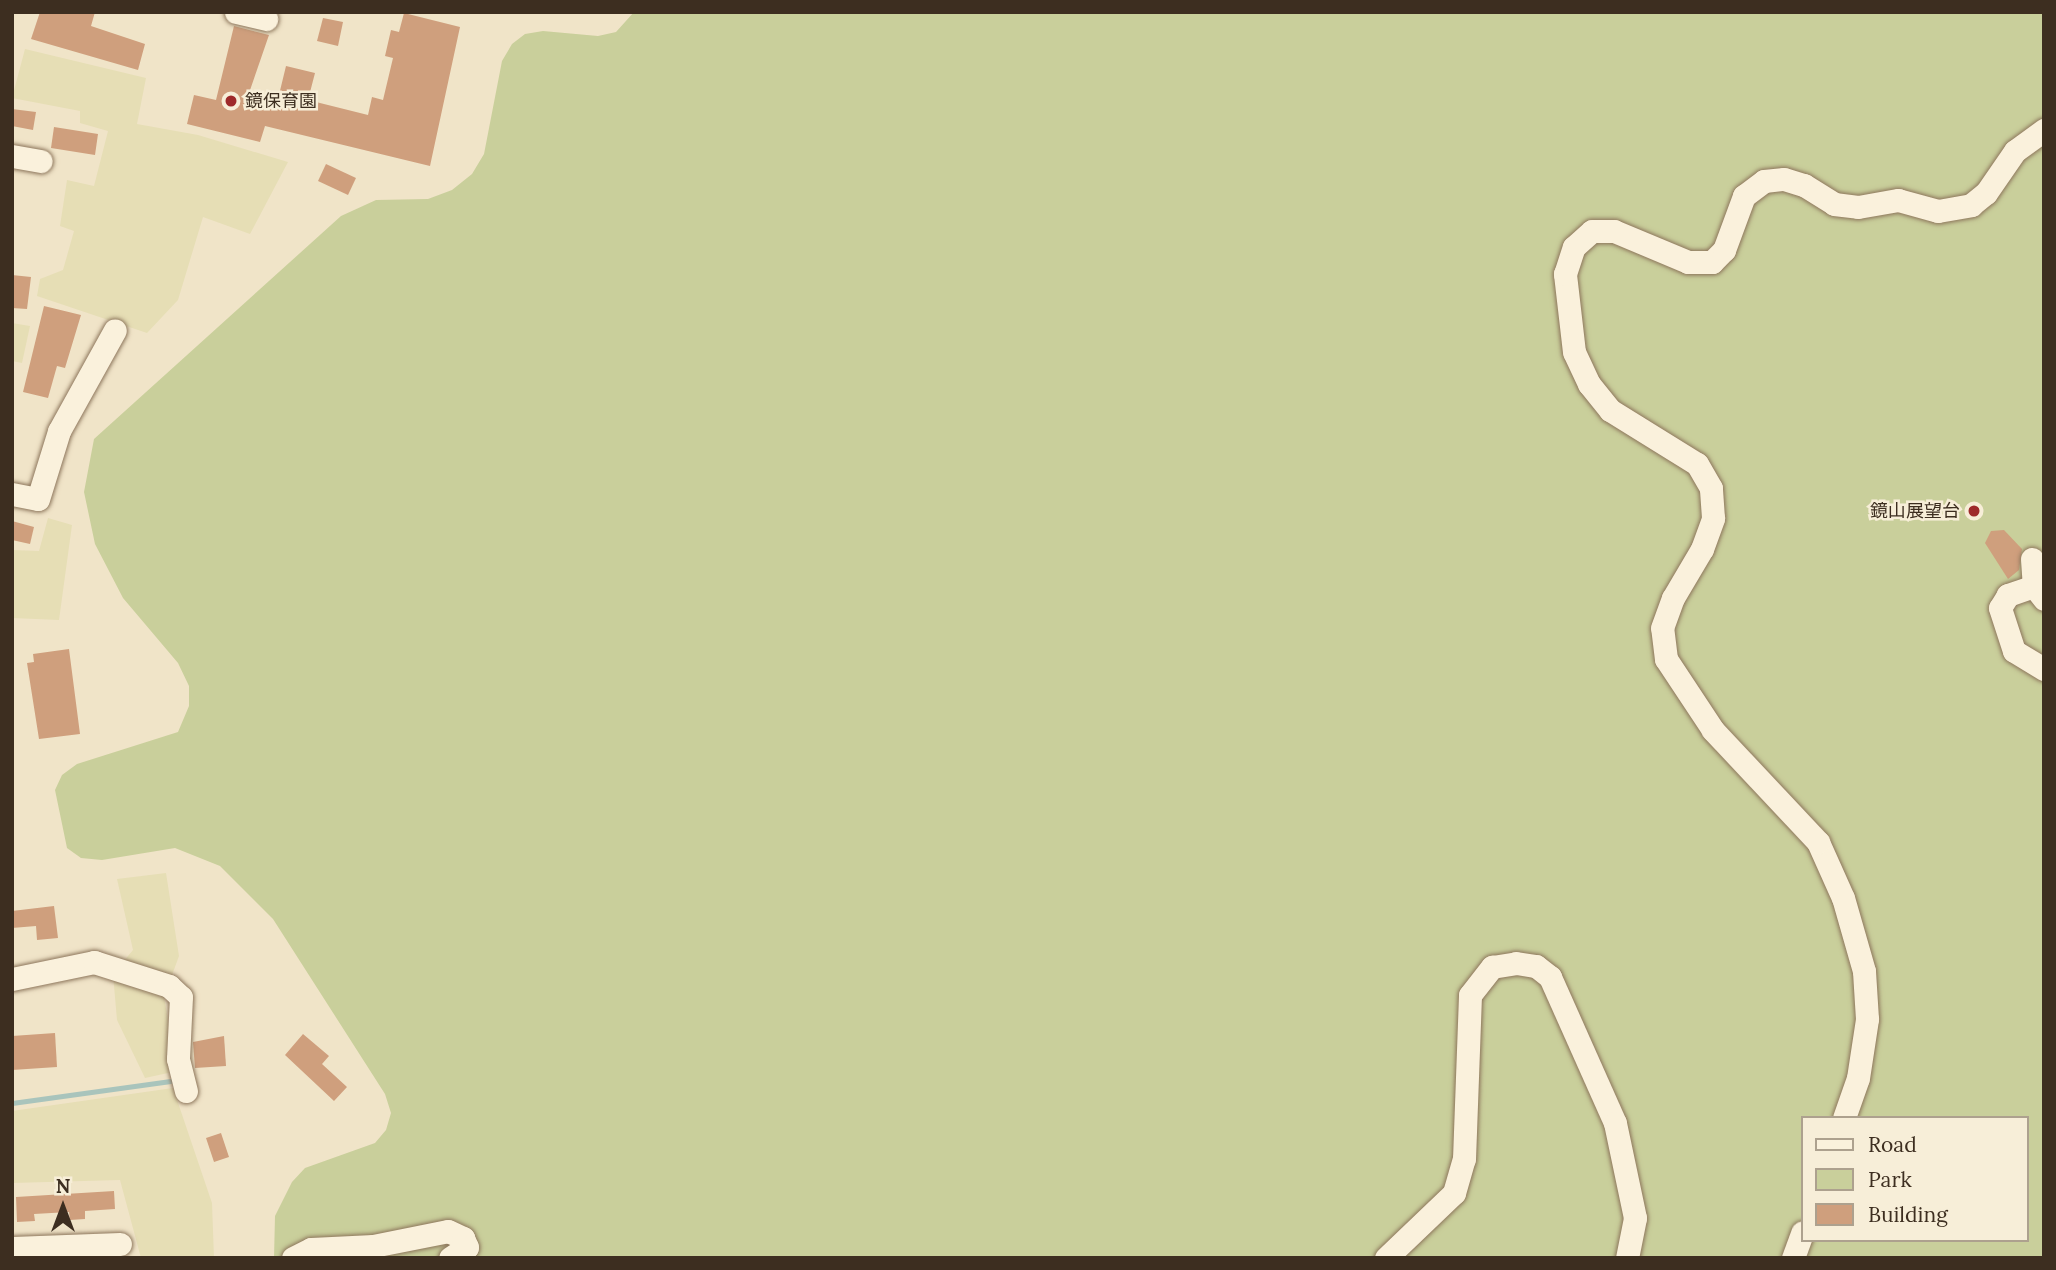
<!DOCTYPE html>
<html>
<head>
<meta charset="utf-8">
<style>
  body { margin:0 }
  #map { position:relative; width:2056px; height:1270px; overflow:hidden; background:#f0e4c8; font-family:Lora,"Noto Sans JP",serif }
  div>[style] { position:absolute }
  .farmland>* { inset:0; background:#e6deb5 }
  .green>* { inset:0; background:#c9cf9b }
  .stream>* { height:5px; margin:-2.5px; padding:0 2.5px; transform-origin:2.5px; border-radius:2.5px; background:#a9c4bc }
  .building>* { inset:0; background:#cf9f7d }
  .roads { filter:drop-shadow(0 0 2px #8d765c) drop-shadow(0 0 2px #8d765c) }
  .minor>* { height:23px; margin:-11.5px; padding:0 11.5px; transform-origin:11.5px; border-radius:11.5px; background:#faf1dc }
  .dots>* { width:19px; height:19px; translate:-50% -50%; box-sizing:border-box; border:4px solid #f7eed8; border-radius:50% }
  span { translate:-50% -50%; white-space:nowrap; text-align:center; line-height:1.15; -webkit-text-stroke:5px #f7eed8; paint-order:stroke }
  .poi-label { font-size:18px; color:#3d2e20 }
  .left { translate:0 -50%; text-align:left }
  .right { translate:-100% -50%; text-align:right }
  .frame { position:absolute; inset:0; border:14px solid #3d2e20; pointer-events:none }
  .legend { position:absolute; left:1801px; top:1116px; width:228px; height:126px; box-sizing:border-box; background:#f7eed8; border:2px solid #ada18e; margin:0; padding:9px 12px; list-style:none; font-size:21px; color:#3d2e20 }
  .legend li { display:flex; align-items:center; gap:14px; height:35px }
  .legend b { width:35px; border:2px solid #ada18e }
  .north { position:absolute; left:28px; top:1172px; width:70px; height:70px; -webkit-text-stroke:5px #f7eed8; paint-order:stroke; rotate:0deg; font-size:19px; font-weight:700; line-height:28px; text-align:center; color:#3d2e20 }
  .north::after { content:''; display:block; margin:auto; width:24px; height:32px; background:#3d2e20; clip-path:polygon(50% 0,100% 100%,50% 72%,0 100%) }
</style>
</head>
<body>
<div id="map">
  <div class="farmland">
    <div style="clip-path:polygon(25px 49px,146px 78px,137px 124px,198px 135px,288px 162px,250px 234px,203px 217px,178px 300px,147px 333px,37px 296px,40px 279px,63px 270px,74px 231px,60px 226px,67px 180px,94px 186px,108px 131px,80px 123px,80px 111px,12px 98px)"></div>
    <div style="clip-path:polygon(12px 323px,30px 326px,22px 363px,12px 361px)"></div>
    <div style="clip-path:polygon(48px 518px,72px 525px,59px 620px,12px 618px,12px 550px,39px 551px)"></div>
    <div style="clip-path:polygon(166px 873px,179px 956px,164px 997px,177px 1071px,145px 1078px,117px 1020px,113px 974px,133px 950px,117px 879px)"></div>
    <div style="clip-path:polygon(173px 1088px,212px 1203px,214px 1258px,141px 1258px,120px 1180px,12px 1183px,12px 1111px)"></div>
  </div>
  <div class="green">
    <div style="clip-path:polygon(evenodd,634px 12px,2044px 12px,2044px 1258px,274px 1258px,275px 1216px,292px 1182px,305px 1168px,375px 1143px,386px 1130px,391px 1113px,385px 1094px,273px 919px,220px 866px,175px 848px,102px 860px,81px 858px,67px 848px,55px 790px,62px 775px,77px 764px,178px 732px,189px 706px,189px 686px,178px 663px,123px 598px,95px 544px,84px 492px,94px 439px,341px 216px,376px 200px,428px 199px,452px 190px,472px 174px,484px 154px,502px 61px,512px 44px,525px 34px,543px 31px,598px 36px,616px 32px,634px 12px,1802px 1118px,2026px 1118px,2026px 1240px,1802px 1240px,1802px 1118px)"></div>
  </div>
  <div class="stream">
    <div style="left:12px;top:1103px;width:160px;rotate:-7.9deg"></div>
  </div>
  <div class="building">
    <div style="clip-path:polygon(40px 12px,95px 12px,91px 26px,145px 44px,138px 70px,31px 39px)"></div>
    <div style="clip-path:polygon(404px 13px,460px 27px,430px 166px,265px 126px,260px 142px,187px 124px,194px 95px,216px 100px,234px 26px,269px 35px,248px 96px,277px 103px,286px 66px,315px 73px,308px 100px,368px 115px,372px 97px,383px 100px,393px 58px,385px 56px,391px 30px,399px 32px)"></div>
    <div style="clip-path:polygon(323px 18px,343px 22px,338px 46px,317px 41px)"></div>
    <div style="clip-path:polygon(12px 109px,36px 112px,33px 130px,12px 126px)"></div>
    <div style="clip-path:polygon(54px 127px,98px 134px,95px 155px,51px 148px)"></div>
    <div style="clip-path:polygon(326px 164px,356px 178px,348px 195px,318px 181px)"></div>
    <div style="clip-path:polygon(12px 275px,31px 277px,27px 309px,12px 308px)"></div>
    <div style="clip-path:polygon(44px 306px,81px 315px,65px 368px,57px 366px,48px 398px,23px 392px)"></div>
    <div style="clip-path:polygon(12px 521px,34px 527px,30px 544px,12px 540px)"></div>
    <div style="clip-path:polygon(2004px 530px,2022px 549px,2019px 570px,2008px 579px,1985px 543px,1991px 531px)"></div>
    <div style="clip-path:polygon(69px 649px,80px 734px,39px 739px,27px 663px,34px 662px,33px 654px)"></div>
    <div style="clip-path:polygon(54px 906px,58px 938px,37px 940px,36px 926px,12px 928px,12px 911px)"></div>
    <div style="clip-path:polygon(55px 1033px,57px 1067px,12px 1070px,12px 1036px)"></div>
    <div style="clip-path:polygon(303px 1034px,329px 1056px,322px 1064px,347px 1087px,334px 1101px,285px 1055px)"></div>
    <div style="clip-path:polygon(224px 1036px,226px 1066px,195px 1068px,193px 1042px)"></div>
    <div style="clip-path:polygon(221px 1133px,229px 1157px,214px 1162px,206px 1138px)"></div>
    <div style="clip-path:polygon(114px 1191px,115px 1209px,85px 1211px,85px 1219px,70px 1220px,69px 1212px,34px 1214px,35px 1221px,17px 1222px,16px 1197px)"></div>
  </div>
  <div class="roads">
    <div class="minor">
      <div style="left:236px;top:12px;width:31px;rotate:13deg"></div>
      <div style="left:12px;top:156px;width:29px;rotate:10deg"></div>
      <div style="left:12px;top:494px;width:26px;rotate:11deg"></div>
      <div style="left:38px;top:499px;width:71px;rotate:-72.8deg"></div>
      <div style="left:59px;top:431px;width:115px;rotate:-61deg"></div>
      <div style="left:2032px;top:559px;width:27px;rotate:86deg"></div>
      <div style="left:2044px;top:599px;width:16px;rotate:-128deg"></div>
      <div style="left:2034px;top:586px;width:28px;rotate:161deg"></div>
      <div style="left:2008px;top:595px;width:15px;rotate:122deg"></div>
      <div style="left:2000px;top:608px;width:45px;rotate:72deg"></div>
      <div style="left:2014px;top:651px;width:35px;rotate:31deg"></div>
      <div style="left:12px;top:979px;width:84px;rotate:-11.7deg"></div>
      <div style="left:94px;top:962px;width:79px;rotate:17.7deg"></div>
      <div style="left:169px;top:986px;width:16px;rotate:43deg"></div>
      <div style="left:181px;top:997px;width:62px;rotate:92.8deg"></div>
      <div style="left:178px;top:1059px;width:33px;rotate:76deg"></div>
      <div style="left:1844px;top:1118px;width:42px;rotate:-70.7deg"></div>
      <div style="left:1858px;top:1078px;width:60px;rotate:-81.3deg"></div>
      <div style="left:1867px;top:1019px;width:48px;rotate:-93.6deg"></div>
      <div style="left:1864px;top:971px;width:76px;rotate:-106deg"></div>
      <div style="left:1843px;top:898px;width:61px;rotate:-114.1deg"></div>
      <div style="left:1818px;top:842px;width:154px;rotate:-133.2deg"></div>
      <div style="left:1713px;top:730px;width:85px;rotate:-123.5deg"></div>
      <div style="left:1666px;top:659px;width:31px;rotate:-97deg"></div>
      <div style="left:1662px;top:628px;width:32px;rotate:-70deg"></div>
      <div style="left:1673px;top:598px;width:57px;rotate:-59.4deg"></div>
      <div style="left:1702px;top:549px;width:33px;rotate:-70deg"></div>
      <div style="left:1713px;top:518px;width:30px;rotate:-94deg"></div>
      <div style="left:1711px;top:488px;width:28px;rotate:-120deg"></div>
      <div style="left:1697px;top:464px;width:102px;rotate:-148.2deg"></div>
      <div style="left:1610px;top:410px;width:33px;rotate:-129deg"></div>
      <div style="left:1589px;top:384px;width:35px;rotate:-115deg"></div>
      <div style="left:1574px;top:352px;width:79px;rotate:-96.6deg"></div>
      <div style="left:1565px;top:274px;width:28px;rotate:-72deg"></div>
      <div style="left:1574px;top:247px;width:24px;rotate:-42deg"></div>
      <div style="left:1592px;top:231px;width:22px"></div>
      <div style="left:1614px;top:231px;width:80px;rotate:22.7deg"></div>
      <div style="left:1688px;top:262px;width:24px"></div>
      <div style="left:1712px;top:262px;width:17px;rotate:-45deg"></div>
      <div style="left:1724px;top:250px;width:58px;rotate:-69.7deg"></div>
      <div style="left:1744px;top:196px;width:25px;rotate:-37deg"></div>
      <div style="left:1764px;top:181px;width:20px;rotate:-6deg"></div>
      <div style="left:1784px;top:179px;width:21px;rotate:17deg"></div>
      <div style="left:1804px;top:185px;width:36px;rotate:32deg"></div>
      <div style="left:1834px;top:204px;width:24px;rotate:7deg"></div>
      <div style="left:1858px;top:207px;width:41px;rotate:-9.9deg"></div>
      <div style="left:1898px;top:200px;width:41px;rotate:15.4deg"></div>
      <div style="left:1938px;top:211px;width:34px;rotate:-10deg"></div>
      <div style="left:1971px;top:205px;width:19px;rotate:-39deg"></div>
      <div style="left:1986px;top:193px;width:51px;rotate:-55.4deg"></div>
      <div style="left:2015px;top:151px;width:36px;rotate:-36deg"></div>
      <div style="left:12px;top:1248px;width:108px;rotate:-2.1deg"></div>
      <div style="left:293px;top:1258px;width:20px;rotate:-27deg"></div>
      <div style="left:311px;top:1249px;width:62px;rotate:-2.8deg"></div>
      <div style="left:373px;top:1246px;width:76px;rotate:-11.3deg"></div>
      <div style="left:448px;top:1231px;width:17px;rotate:25deg"></div>
      <div style="left:463px;top:1238px;width:10px;rotate:66deg"></div>
      <div style="left:467px;top:1247px;width:20px;rotate:147deg"></div>
      <div style="left:1386px;top:1258px;width:94px;rotate:-43.7deg"></div>
      <div style="left:1454px;top:1193px;width:35px;rotate:-74deg"></div>
      <div style="left:1464px;top:1159px;width:164px;rotate:-87.9deg"></div>
      <div style="left:1470px;top:995px;width:36px;rotate:-52deg"></div>
      <div style="left:1492px;top:967px;width:24px;rotate:-9deg"></div>
      <div style="left:1516px;top:963px;width:20px;rotate:9deg"></div>
      <div style="left:1536px;top:966px;width:18px;rotate:38deg"></div>
      <div style="left:1550px;top:977px;width:160px;rotate:66deg"></div>
      <div style="left:1615px;top:1123px;width:97px;rotate:78.1deg"></div>
      <div style="left:1635px;top:1218px;width:41px;rotate:101.3deg"></div>
      <div style="left:1793px;top:1258px;width:27px;rotate:-70deg"></div>
    </div>
  </div>
  <div class="dots">
    <div style="left:231px;top:101px;background:#9e2a2b"></div>
    <div style="left:1974px;top:511px;background:#9e2a2b"></div>
  </div>
  <div class="poi-label">
    <span class="left" style="left:245px;top:101px">鏡保育園</span>
    <span class="right" style="left:1960px;top:511px">鏡山展望台</span>
  </div>
  <div class="frame"></div>
  <ul class="legend">
  <li><b style="height:9px;background:#faf1dc"></b>Road</li>
  <li><b style="height:19px;background:#c9cf9b"></b>Park</li>
  <li><b style="height:19px;background:#cf9f7d"></b>Building</li>
  </ul>
  <div class="north">N</div>
</div>
</body>
</html>
